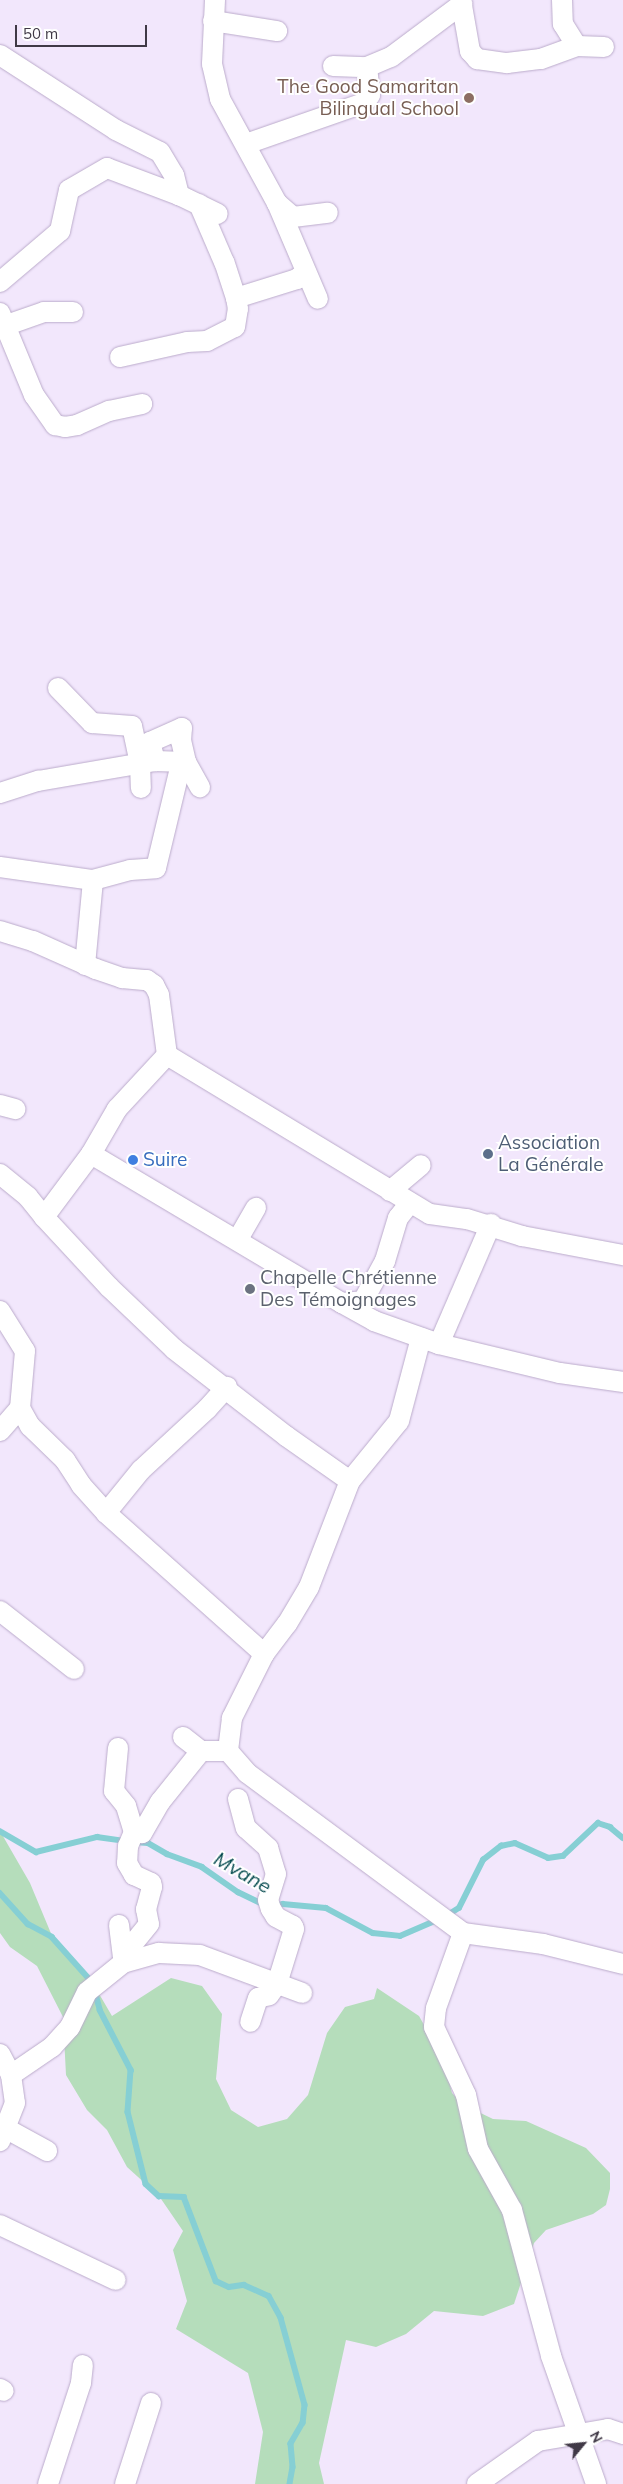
<!DOCTYPE html>
<html>
<head>
<meta charset="utf-8">
<style>
  body { margin:0 }
  #map { position:relative; width:623px; height:2484px; overflow:hidden; background:#f2e7fc; font-family:Mulish,sans-serif }
  div>[style] { position:absolute }
  .green>* { inset:0; background:#b5ddbb }
  .stream>* { height:5.5px; margin:-2.75px; padding:0 2.75px; transform-origin:2.75px; border-radius:2.75px; background:#86cfd4 }
  .roads { filter:drop-shadow(0 0 1px #bbabcb) drop-shadow(0 0 1px #bbabcb) }
  .street>* { height:20px; margin:-10px; padding:0 10px; transform-origin:10px; border-radius:10px; background:#fff }
  .dots>* { width:14px; height:14px; translate:-50% -50%; box-sizing:border-box; border:2px solid #fff; border-radius:50% }
  span { translate:-50% -50%; white-space:nowrap; text-align:center; line-height:1.15; -webkit-text-stroke:4px #fff; paint-order:stroke }
  .education-label { font-size:19px; color:#785e54 }
  .right { translate:-100% -50%; text-align:right }
  .service-label { font-size:19px; color:#4e5e75 }
  .left { translate:0 -50%; text-align:left }
  .shop-label { font-size:19px; color:#366cbe }
  .worship-label { font-size:19px; color:#5b616d }
  .water-label { font-size:20px; color:#054a4f; font-style:italic }
  .north { position:absolute; left:558px; top:2419px; width:50px; height:50px; -webkit-text-stroke:4px #fff; paint-order:stroke; rotate:62deg; font-size:14px; font-weight:700; line-height:20px; text-align:center; color:#403946 }
  .north::after { content:''; display:block; margin:auto; width:18px; height:22px; background:#403946; clip-path:polygon(50% 0,100% 100%,50% 72%,0 100%) }
  .scale { position:absolute; left:15px; top:25px; width:132px; height:22px; box-sizing:border-box; border:2px solid #403946; border-top:0; padding-left:6px; font-size:15px; line-height:18px; white-space:nowrap; color:#403946; -webkit-text-stroke:4px #fff; paint-order:stroke }
</style>
</head>
<body>
<div id="map">
  <div class="green">
    <div style="clip-path:polygon(0 1831px,30px 1883px,55px 1943px,91px 1980px,112px 2016px,171px 1978px,202px 1986px,222px 2014px,216px 2079px,231px 2110px,258px 2127px,287px 2119px,308px 2095px,327px 2033px,345px 2007px,374px 1999px,377px 1988px,419px 2016px,444px 2060px,452px 2093px,464px 2105px,493px 2119px,526px 2121px,586px 2148px,610px 2173px,610px 2189px,606px 2205px,593px 2214px,546px 2230px,534px 2243px,514px 2304px,483px 2316px,434px 2311px,406px 2334px,376px 2347px,346px 2340px,319px 2463px,324px 2484px,255px 2484px,263px 2432px,248px 2373px,176px 2329px,187px 2301px,173px 2250px,183px 2231px,159px 2196px,127px 2167px,107px 2130px,87px 2110px,66px 2075px,63px 2017px,37px 1966px,10px 1947px,0 1933px)"></div>
  </div>
  <div class="stream">
    <div style="left:0;top:1831px;width:42px;rotate:30.3deg"></div>
    <div style="left:36px;top:1852px;width:63px;rotate:-13.8deg"></div>
    <div style="left:97px;top:1837px;width:29px;rotate:8deg"></div>
    <div style="left:135px;top:1842px;width:13px;rotate:4deg"></div>
    <div style="left:148px;top:1843px;width:22px;rotate:30deg"></div>
    <div style="left:167px;top:1854px;width:37px;rotate:20deg"></div>
    <div style="left:202px;top:1867px;width:44px;rotate:34.8deg"></div>
    <div style="left:238px;top:1892px;width:30px;rotate:26deg"></div>
    <div style="left:0;top:1893px;width:42px;rotate:47.9deg"></div>
    <div style="left:28px;top:1924px;width:27px;rotate:28deg"></div>
    <div style="left:52px;top:1937px;width:62px;rotate:48.3deg"></div>
    <div style="left:93px;top:1983px;width:28px;rotate:75deg"></div>
    <div style="left:100px;top:2010px;width:68px;rotate:62.7deg"></div>
    <div style="left:131px;top:2070px;width:42px;rotate:94.1deg"></div>
    <div style="left:128px;top:2112px;width:74px;rotate:76deg"></div>
    <div style="left:146px;top:2184px;width:18px;rotate:43deg"></div>
    <div style="left:159px;top:2196px;width:25px;rotate:2deg"></div>
    <div style="left:184px;top:2197px;width:90px;rotate:69.1deg"></div>
    <div style="left:216px;top:2281px;width:14px;rotate:25deg"></div>
    <div style="left:229px;top:2287px;width:15px;rotate:-8deg"></div>
    <div style="left:244px;top:2285px;width:27px;rotate:24deg"></div>
    <div style="left:269px;top:2296px;width:25px;rotate:61deg"></div>
    <div style="left:281px;top:2318px;width:90px;rotate:74.6deg"></div>
    <div style="left:305px;top:2405px;width:18px;rotate:96deg"></div>
    <div style="left:303px;top:2423px;width:24px;rotate:120deg"></div>
    <div style="left:291px;top:2444px;width:23px;rotate:85deg"></div>
    <div style="left:293px;top:2467px;width:17px;rotate:100deg"></div>
    <div style="left:273px;top:1907px;width:10px;rotate:-17deg"></div>
    <div style="left:283px;top:1904px;width:43px;rotate:5.3deg"></div>
    <div style="left:326px;top:1908px;width:53px;rotate:28deg"></div>
    <div style="left:373px;top:1933px;width:27px;rotate:6deg"></div>
    <div style="left:400px;top:1936px;width:40px;rotate:-23.4deg"></div>
    <div style="left:446px;top:1916px;width:15px;rotate:-32deg"></div>
    <div style="left:459px;top:1908px;width:54px;rotate:-63.4deg"></div>
    <div style="left:483px;top:1860px;width:23px;rotate:-38deg"></div>
    <div style="left:501px;top:1846px;width:14px;rotate:-12deg"></div>
    <div style="left:515px;top:1843px;width:36px;rotate:24deg"></div>
    <div style="left:548px;top:1858px;width:15px;rotate:-8deg"></div>
    <div style="left:563px;top:1856px;width:48px;rotate:-43.3deg"></div>
    <div style="left:598px;top:1823px;width:13px;rotate:18deg"></div>
    <div style="left:610px;top:1827px;width:17px;rotate:40deg"></div>
  </div>
  <div class="roads">
    <div class="street">
      <div style="left:215px;top:0;width:64px;rotate:92.7deg"></div>
      <div style="left:212px;top:64px;width:36px;rotate:77deg"></div>
      <div style="left:220px;top:99px;width:119px;rotate:61.3deg"></div>
      <div style="left:277px;top:203px;width:104px;rotate:66.9deg"></div>
      <div style="left:461px;top:0;width:52px;rotate:80deg"></div>
      <div style="left:470px;top:51px;width:11px;rotate:49deg"></div>
      <div style="left:477px;top:59px;width:30px;rotate:8deg"></div>
      <div style="left:507px;top:63px;width:34px;rotate:-7deg"></div>
      <div style="left:541px;top:59px;width:38px;rotate:-20deg"></div>
      <div style="left:577px;top:46px;width:27px;rotate:2deg"></div>
      <div style="left:562px;top:0;width:24px;rotate:88deg"></div>
      <div style="left:563px;top:24px;width:26px;rotate:58deg"></div>
      <div style="left:213px;top:21px;width:65px;rotate:8.9deg"></div>
      <div style="left:0;top:55px;width:138px;rotate:32.9deg"></div>
      <div style="left:116px;top:130px;width:49px;rotate:26.6deg"></div>
      <div style="left:160px;top:152px;width:27px;rotate:59deg"></div>
      <div style="left:174px;top:175px;width:21px;rotate:76deg"></div>
      <div style="left:333px;top:66px;width:34px;rotate:2deg"></div>
      <div style="left:246px;top:144px;width:125px;rotate:-19.2deg"></div>
      <div style="left:364px;top:103px;width:10px;rotate:-53deg"></div>
      <div style="left:370px;top:95px;width:28px;rotate:-96deg"></div>
      <div style="left:367px;top:67px;width:26px;rotate:-23deg"></div>
      <div style="left:391px;top:57px;width:89px;rotate:-36.7deg"></div>
      <div style="left:277px;top:203px;width:21px;rotate:41deg"></div>
      <div style="left:293px;top:217px;width:35px;rotate:-7deg"></div>
      <div style="left:0;top:282px;width:79px;rotate:-40.4deg"></div>
      <div style="left:60px;top:231px;width:42px;rotate:-77.6deg"></div>
      <div style="left:69px;top:190px;width:44px;rotate:-30.1deg"></div>
      <div style="left:107px;top:168px;width:77px;rotate:20.6deg"></div>
      <div style="left:179px;top:195px;width:43px;rotate:26deg"></div>
      <div style="left:236px;top:298px;width:64px;rotate:-17.3deg"></div>
      <div style="left:297px;top:279px;width:11px;rotate:-38deg"></div>
      <div style="left:0;top:313px;width:89px;rotate:67.5deg"></div>
      <div style="left:34px;top:395px;width:37px;rotate:55deg"></div>
      <div style="left:55px;top:425px;width:10px;rotate:11deg"></div>
      <div style="left:65px;top:427px;width:12px;rotate:-9deg"></div>
      <div style="left:77px;top:425px;width:35px;rotate:-24deg"></div>
      <div style="left:109px;top:411px;width:34px;rotate:-12deg"></div>
      <div style="left:4px;top:326px;width:42px;rotate:-19.3deg"></div>
      <div style="left:44px;top:312px;width:29px"></div>
      <div style="left:120px;top:357px;width:69px;rotate:-12.6deg"></div>
      <div style="left:187px;top:342px;width:20px;rotate:-3deg"></div>
      <div style="left:207px;top:341px;width:31px;rotate:-27deg"></div>
      <div style="left:235px;top:327px;width:18px;rotate:-81deg"></div>
      <div style="left:238px;top:309px;width:11px;rotate:-100deg"></div>
      <div style="left:236px;top:298px;width:38px;rotate:-108deg"></div>
      <div style="left:224px;top:262px;width:63px;rotate:-113.3deg"></div>
      <div style="left:58px;top:688px;width:49px;rotate:45.8deg"></div>
      <div style="left:92px;top:723px;width:40px;rotate:4.3deg"></div>
      <div style="left:132px;top:726px;width:38px;rotate:78deg"></div>
      <div style="left:140px;top:763px;width:25px;rotate:88deg"></div>
      <div style="left:0;top:793px;width:40px;rotate:-18deg"></div>
      <div style="left:38px;top:781px;width:119px;rotate:-9.7deg"></div>
      <div style="left:155px;top:761px;width:31px;rotate:2deg"></div>
      <div style="left:186px;top:762px;width:29px;rotate:61deg"></div>
      <div style="left:0;top:867px;width:94px;rotate:8deg"></div>
      <div style="left:93px;top:880px;width:38px;rotate:-15deg"></div>
      <div style="left:130px;top:870px;width:26px;rotate:-4deg"></div>
      <div style="left:156px;top:868px;width:103px;rotate:-76.5deg"></div>
      <div style="left:180px;top:768px;width:8px;rotate:-45deg"></div>
      <div style="left:186px;top:762px;width:22px;rotate:-103deg"></div>
      <div style="left:181px;top:741px;width:13px;rotate:-86deg"></div>
      <div style="left:182px;top:728px;width:35px;rotate:156deg"></div>
      <div style="left:150px;top:742px;width:20px;rotate:75deg"></div>
      <div style="left:0;top:931px;width:34px;rotate:17deg"></div>
      <div style="left:33px;top:941px;width:69px;rotate:24deg"></div>
      <div style="left:96px;top:969px;width:28px;rotate:19deg"></div>
      <div style="left:122px;top:978px;width:25px;rotate:5deg"></div>
      <div style="left:147px;top:980px;width:9px;rotate:36deg"></div>
      <div style="left:154px;top:985px;width:11px;rotate:63deg"></div>
      <div style="left:159px;top:995px;width:61px;rotate:82.4deg"></div>
      <div style="left:85px;top:965px;width:85px;rotate:-84.6deg"></div>
      <div style="left:0;top:1105px;width:16px;rotate:15deg"></div>
      <div style="left:91px;top:1154px;width:292px;rotate:30.7deg"></div>
      <div style="left:342px;top:1303px;width:21px;rotate:-5deg"></div>
      <div style="left:363px;top:1301px;width:46px;rotate:-61.2deg"></div>
      <div style="left:385px;top:1261px;width:45px;rotate:-73.2deg"></div>
      <div style="left:398px;top:1218px;width:18px;rotate:-52deg"></div>
      <div style="left:0;top:1174px;width:36px;rotate:39deg"></div>
      <div style="left:28px;top:1197px;width:26px;rotate:51deg"></div>
      <div style="left:44px;top:1217px;width:79px;rotate:-53.3deg"></div>
      <div style="left:91px;top:1154px;width:52px;rotate:-60deg"></div>
      <div style="left:117px;top:1109px;width:74px;rotate:-47.2deg"></div>
      <div style="left:167px;top:1055px;width:307px;rotate:31.2deg"></div>
      <div style="left:430px;top:1214px;width:37px;rotate:8deg"></div>
      <div style="left:467px;top:1219px;width:58px;rotate:17.2deg"></div>
      <div style="left:522px;top:1236px;width:103px;rotate:10.7deg"></div>
      <div style="left:390px;top:1191px;width:40px;rotate:-40deg"></div>
      <div style="left:44px;top:1217px;width:96px;rotate:47.1deg"></div>
      <div style="left:109px;top:1287px;width:90px;rotate:43.6deg"></div>
      <div style="left:174px;top:1349px;width:142px;rotate:37.8deg"></div>
      <div style="left:286px;top:1436px;width:78px;rotate:35.1deg"></div>
      <div style="left:238px;top:1239px;width:36px;rotate:-60deg"></div>
      <div style="left:342px;top:1303px;width:37px;rotate:29deg"></div>
      <div style="left:374px;top:1321px;width:69px;rotate:19.5deg"></div>
      <div style="left:439px;top:1344px;width:124px;rotate:13.5deg"></div>
      <div style="left:560px;top:1373px;width:64px;rotate:8.1deg"></div>
      <div style="left:0;top:1311px;width:47px;rotate:58deg"></div>
      <div style="left:25px;top:1351px;width:57px;rotate:95deg"></div>
      <div style="left:20px;top:1408px;width:21px;rotate:61deg"></div>
      <div style="left:30px;top:1426px;width:49px;rotate:44.2deg"></div>
      <div style="left:65px;top:1460px;width:30px;rotate:57deg"></div>
      <div style="left:81px;top:1485px;width:38px;rotate:48deg"></div>
      <div style="left:106px;top:1513px;width:212px;rotate:41.7deg"></div>
      <div style="left:264px;top:1654px;width:72px;rotate:116.6deg"></div>
      <div style="left:232px;top:1718px;width:33px;rotate:97deg"></div>
      <div style="left:228px;top:1751px;width:27px;rotate:180deg"></div>
      <div style="left:201px;top:1751px;width:65px;rotate:128.8deg"></div>
      <div style="left:160px;top:1802px;width:36px;rotate:120deg"></div>
      <div style="left:142px;top:1833px;width:8px;rotate:-173deg"></div>
      <div style="left:439px;top:1344px;width:131px;rotate:-66.6deg"></div>
      <div style="left:0;top:1431px;width:30px;rotate:-49deg"></div>
      <div style="left:106px;top:1513px;width:55px;rotate:-50.9deg"></div>
      <div style="left:141px;top:1470px;width:90px;rotate:-42.7deg"></div>
      <div style="left:207px;top:1409px;width:30px;rotate:-48deg"></div>
      <div style="left:0;top:1611px;width:94px;rotate:38.1deg"></div>
      <div style="left:264px;top:1654px;width:38px;rotate:-53deg"></div>
      <div style="left:287px;top:1624px;width:43px;rotate:-59.3deg"></div>
      <div style="left:309px;top:1587px;width:114px;rotate:-68.9deg"></div>
      <div style="left:350px;top:1481px;width:77px;rotate:-50.8deg"></div>
      <div style="left:399px;top:1421px;width:86px;rotate:-75.2deg"></div>
      <div style="left:183px;top:1737px;width:23px;rotate:38deg"></div>
      <div style="left:118px;top:1748px;width:43px;rotate:95.3deg"></div>
      <div style="left:114px;top:1791px;width:19px;rotate:51deg"></div>
      <div style="left:126px;top:1806px;width:27px;rotate:73deg"></div>
      <div style="left:134px;top:1832px;width:15px;rotate:113deg"></div>
      <div style="left:128px;top:1846px;width:17px;rotate:93deg"></div>
      <div style="left:127px;top:1863px;width:14px;rotate:60deg"></div>
      <div style="left:134px;top:1875px;width:19px;rotate:25deg"></div>
      <div style="left:151px;top:1883px;width:4px;rotate:76deg"></div>
      <div style="left:152px;top:1887px;width:23px;rotate:105deg"></div>
      <div style="left:146px;top:1909px;width:15px;rotate:79deg"></div>
      <div style="left:149px;top:1924px;width:41px;rotate:129.1deg"></div>
      <div style="left:123px;top:1956px;width:7px;rotate:90deg"></div>
      <div style="left:228px;top:1751px;width:29px;rotate:49deg"></div>
      <div style="left:247px;top:1773px;width:269px;rotate:36.5deg"></div>
      <div style="left:463px;top:1933px;width:81px;rotate:7.8deg"></div>
      <div style="left:543px;top:1944px;width:82px;rotate:14deg"></div>
      <div style="left:238px;top:1799px;width:30px;rotate:75deg"></div>
      <div style="left:246px;top:1828px;width:30px;rotate:42deg"></div>
      <div style="left:268px;top:1848px;width:27px;rotate:73deg"></div>
      <div style="left:276px;top:1874px;width:27px;rotate:107deg"></div>
      <div style="left:268px;top:1900px;width:9px;rotate:72deg"></div>
      <div style="left:271px;top:1909px;width:9px;rotate:58deg"></div>
      <div style="left:276px;top:1917px;width:19px;rotate:28deg"></div>
      <div style="left:293px;top:1926px;width:3px;rotate:72deg"></div>
      <div style="left:294px;top:1929px;width:58px;rotate:107.2deg"></div>
      <div style="left:277px;top:1984px;width:14px;rotate:126deg"></div>
      <div style="left:269px;top:1995px;width:11px;rotate:165deg"></div>
      <div style="left:258px;top:1998px;width:25px;rotate:108deg"></div>
      <div style="left:119px;top:1925px;width:31px;rotate:83deg"></div>
      <div style="left:463px;top:1933px;width:80px;rotate:109.8deg"></div>
      <div style="left:436px;top:2008px;width:19px;rotate:96deg"></div>
      <div style="left:434px;top:2027px;width:75px;rotate:64.8deg"></div>
      <div style="left:466px;top:2095px;width:55px;rotate:77.5deg"></div>
      <div style="left:478px;top:2149px;width:70px;rotate:60.9deg"></div>
      <div style="left:512px;top:2210px;width:151px;rotate:75deg"></div>
      <div style="left:551px;top:2356px;width:136px;rotate:70.6deg"></div>
      <div style="left:0;top:2054px;width:24px;rotate:62deg"></div>
      <div style="left:11px;top:2075px;width:28px;rotate:82deg"></div>
      <div style="left:15px;top:2103px;width:41px;rotate:111.5deg"></div>
      <div style="left:11px;top:2075px;width:50px;rotate:-34.3deg"></div>
      <div style="left:52px;top:2047px;width:27px;rotate:-48deg"></div>
      <div style="left:70px;top:2027px;width:39px;rotate:-64deg"></div>
      <div style="left:87px;top:1992px;width:46px;rotate:-38.9deg"></div>
      <div style="left:123px;top:1963px;width:37px;rotate:-16deg"></div>
      <div style="left:159px;top:1953px;width:41px;rotate:2.8deg"></div>
      <div style="left:200px;top:1955px;width:109px;rotate:20.4deg"></div>
      <div style="left:5px;top:2128px;width:48px;rotate:28.7deg"></div>
      <div style="left:0;top:2225px;width:128px;rotate:25.4deg"></div>
      <div style="left:0;top:2389px;width:4px;rotate:27deg"></div>
      <div style="left:48px;top:2484px;width:106px;rotate:-71.9deg"></div>
      <div style="left:81px;top:2383px;width:18px;rotate:-84deg"></div>
      <div style="left:125px;top:2484px;width:85px;rotate:-72.2deg"></div>
      <div style="left:477px;top:2484px;width:75px;rotate:-35.2deg"></div>
      <div style="left:538px;top:2441px;width:71px;rotate:-9.7deg"></div>
      <div style="left:608px;top:2429px;width:16px;rotate:18deg"></div>
    </div>
  </div>
  <div class="dots">
    <div style="left:469px;top:98px;background:#8d6e63"></div>
    <div style="left:488px;top:1154px;background:#5c6f8a"></div>
    <div style="left:133px;top:1160px;background:#3f7fe0"></div>
    <div style="left:250px;top:1289px;background:#6b7280"></div>
  </div>
  <div class="education-label">
    <span class="right" style="left:459px;top:98px">The Good Samaritan<br>Bilingual School</span>
  </div>
  <div class="service-label">
    <span class="left" style="left:498px;top:1154px">Association<br>La Générale</span>
  </div>
  <div class="shop-label">
    <span class="left" style="left:143px;top:1160px">Suire</span>
  </div>
  <div class="worship-label">
    <span class="left" style="left:260px;top:1289px">Chapelle Chrétienne<br>Des Témoignages</span>
  </div>
  <div class="water-label">
    <span style="left:243px;top:1872px;rotate:30deg">Mvane</span>
  </div>
  <div class="north">N</div>
  <div class="scale">50 m</div>
</div>
</body>
</html>
